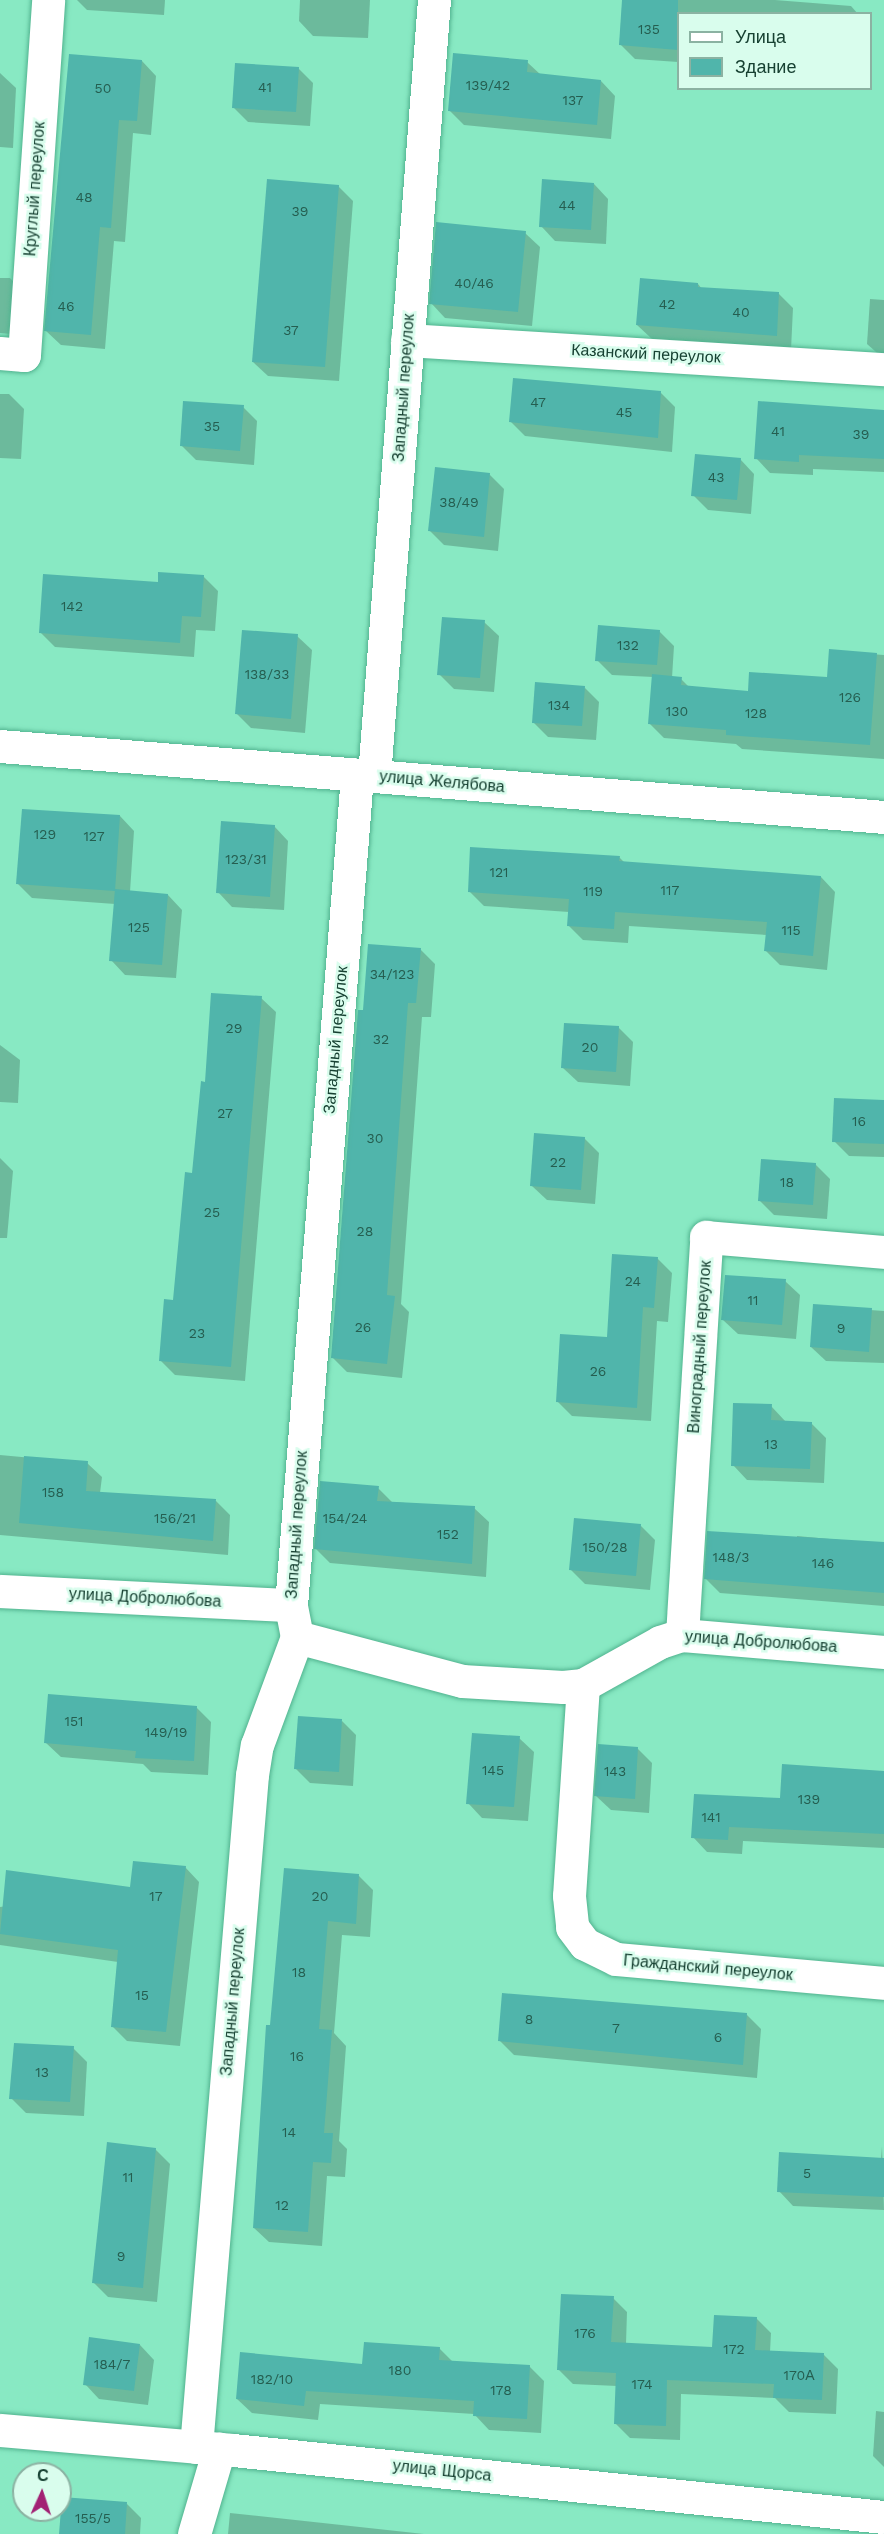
<!DOCTYPE html>
<html>
<head>
<meta charset="utf-8">
<style>
  body { margin:0 }
  #map { position:relative; width:884px; height:2534px; overflow:hidden; background:#88e9c3; font-family:"Work Sans",sans-serif }
  div>[style] { position:absolute }
  .shadow>* { inset:0; background:#0003 }
  .building>* { inset:0; background:#50b5ab }
  .roads { filter:drop-shadow(0 0 2px #51b38f) drop-shadow(0 0 2px #51b38f) }
  .minor>* { height:33px; margin:-16.5px; padding:0 16.5px; transform-origin:16.5px; border-radius:16.5px; background:#fff }
  span { translate:-50% -50%; white-space:nowrap; text-align:center; line-height:1.15; -webkit-text-stroke:5px #d9fded; paint-order:stroke }
  .number-label { font-size:14px; color:#255e50 }
  .number-label span { -webkit-text-stroke-width:0 }
  .street-label { font-size:16px; color:#174132 }
  .legend { position:absolute; left:677px; top:12px; width:195px; height:78px; box-sizing:border-box; background:#d9fded; border:2px solid #8bb2a2; margin:0; padding:8px 10px; list-style:none; font-size:18px; color:#174132 }
  .legend li { display:flex; align-items:center; gap:12px; height:30px }
  .legend b { width:30px; border:2px solid #8bb2a2 }
  .north { position:absolute; left:12px; top:2462px; width:60px; height:60px; box-sizing:border-box; background:#d9fded; border:2px solid #8bb2a2; border-radius:50%; rotate:3deg; font-size:16px; font-weight:700; line-height:24px; text-align:center; color:#174132 }
  .north::after { content:''; display:block; margin:auto; width:21px; height:27px; background:#a22274; clip-path:polygon(50% 0,100% 100%,50% 72%,0 100%) }
</style>
</head>
<body>
<div id="map">
  <div class="shadow">
    <div style="clip-path:polygon(77px 0,165px 0,164px 15px,87px 10px)"></div>
    <div style="clip-path:polygon(300px 0,370px 0,368px 38px,313px 36px,299px 21px)"></div>
    <div style="clip-path:polygon(624px 0,775px 0,851px 6px,858px 14px,678px 14px,678px 62px,635px 59px,620px 44px)"></div>
    <div style="clip-path:polygon(71px 56px,142px 61px,156px 76px,151px 135px,133px 133px,125px 242px,114px 241px,105px 349px,61px 345px,46px 331px)"></div>
    <div style="clip-path:polygon(527px 62px,541px 75px,601px 81px,615px 96px,611px 139px,464px 125px,449px 110px)"></div>
    <div style="clip-path:polygon(298px 68px,313px 83px,310px 126px,248px 122px,233px 107px)"></div>
    <div style="clip-path:polygon(0 73px,16px 88px,13px 148px,0 147px)"></div>
    <div style="clip-path:polygon(594px 184px,608px 199px,606px 244px,555px 241px,541px 226px)"></div>
    <div style="clip-path:polygon(338px 186px,353px 201px,339px 381px,268px 376px,253px 362px)"></div>
    <div style="clip-path:polygon(525px 233px,540px 247px,532px 326px,445px 318px,431px 303px)"></div>
    <div style="clip-path:polygon(0 278px,10px 278px,24px 293px,22px 335px,0 333px)"></div>
    <div style="clip-path:polygon(698px 284px,702px 289px,779px 294px,793px 308px,791px 350px,652px 339px,637px 325px)"></div>
    <div style="clip-path:polygon(870px 299px,884px 300px,884px 359px,867px 344px)"></div>
    <div style="clip-path:polygon(661px 393px,675px 407px,672px 452px,525px 436px,511px 422px)"></div>
    <div style="clip-path:polygon(0 394px,9px 394px,24px 409px,21px 459px,0 458px)"></div>
    <div style="clip-path:polygon(243px 407px,257px 421px,254px 465px,196px 460px,182px 446px)"></div>
    <div style="clip-path:polygon(884px 412px,884px 472px,813px 469px,813px 475px,770px 473px,756px 458px)"></div>
    <div style="clip-path:polygon(740px 459px,754px 474px,751px 514px,708px 510px,693px 495px)"></div>
    <div style="clip-path:polygon(489px 474px,504px 489px,498px 551px,444px 545px,429px 530px)"></div>
    <div style="clip-path:polygon(203px 576px,218px 591px,215px 631px,196px 630px,194px 657px,55px 647px,40px 632px,159px 584px)"></div>
    <div style="clip-path:polygon(484px 622px,499px 636px,494px 692px,454px 689px,439px 674px)"></div>
    <div style="clip-path:polygon(659px 631px,674px 646px,672px 678px,681px 679px,689px 687px,750px 692px,828px 679px,831px 651px,884px 655px,884px 759px,742px 749px,736px 744px,664px 738px,649px 723px,653px 677px,612px 675px,597px 660px)"></div>
    <div style="clip-path:polygon(297px 636px,312px 650px,305px 733px,251px 728px,237px 714px)"></div>
    <div style="clip-path:polygon(585px 688px,599px 702px,596px 740px,548px 737px,534px 723px)"></div>
    <div style="clip-path:polygon(120px 816px,134px 831px,130px 892px,168px 895px,182px 910px,176px 978px,125px 975px,111px 960px,115px 904px,32px 898px,18px 884px)"></div>
    <div style="clip-path:polygon(274px 826px,288px 841px,284px 910px,232px 907px,218px 892px)"></div>
    <div style="clip-path:polygon(619px 857px,625px 863px,821px 877px,835px 892px,827px 970px,780px 965px,765px 950px,767px 935px,629px 926px,628px 943px,583px 940px,568px 925px,569px 912px,484px 906px,469px 891px)"></div>
    <div style="clip-path:polygon(420px 949px,435px 964px,431px 1017px,422px 1017px,401px 1304px,409px 1312px,402px 1378px,347px 1372px,332px 1357px,364px 1011px)"></div>
    <div style="clip-path:polygon(261px 998px,276px 1012px,245px 1381px,175px 1375px,161px 1361px,175px 1301px,206px 1083px)"></div>
    <div style="clip-path:polygon(618px 1027px,633px 1042px,630px 1086px,578px 1082px,563px 1068px)"></div>
    <div style="clip-path:polygon(0 1045px,20px 1060px,18px 1103px,0 1102px)"></div>
    <div style="clip-path:polygon(884px 1101px,884px 1157px,849px 1156px,834px 1141px)"></div>
    <div style="clip-path:polygon(584px 1138px,599px 1153px,595px 1204px,547px 1200px,532px 1186px)"></div>
    <div style="clip-path:polygon(0 1158px,13px 1171px,7px 1238px,0 1238px)"></div>
    <div style="clip-path:polygon(815px 1164px,830px 1179px,827px 1219px,774px 1215px,759px 1200px)"></div>
    <div style="clip-path:polygon(657px 1258px,672px 1273px,668px 1322px,657px 1321px,651px 1421px,572px 1416px,557px 1401px,608px 1338px)"></div>
    <div style="clip-path:polygon(785px 1281px,800px 1295px,796px 1339px,738px 1334px,723px 1320px)"></div>
    <div style="clip-path:polygon(814px 1306px,884px 1311px,884px 1363px,826px 1361px,811px 1347px)"></div>
    <div style="clip-path:polygon(771px 1406px,786px 1422px,811px 1423px,826px 1438px,824px 1483px,747px 1480px,733px 1465px)"></div>
    <div style="clip-path:polygon(0 1455px,87px 1463px,102px 1477px,100px 1493px,216px 1501px,230px 1515px,228px 1555px,0 1535px)"></div>
    <div style="clip-path:polygon(378px 1488px,392px 1502px,474px 1508px,489px 1522px,486px 1577px,330px 1563px,316px 1549px)"></div>
    <div style="clip-path:polygon(640px 1525px,655px 1540px,650px 1590px,585px 1584px,570px 1569px)"></div>
    <div style="clip-path:polygon(797px 1536px,884px 1544px,884px 1606px,720px 1593px,706px 1579px,797px 1540px)"></div>
    <div style="clip-path:polygon(196px 1707px,211px 1722px,208px 1775px,151px 1772px,143px 1764px,61px 1757px,46px 1743px)"></div>
    <div style="clip-path:polygon(342px 1721px,356px 1735px,353px 1786px,310px 1783px,296px 1769px)"></div>
    <div style="clip-path:polygon(519px 1738px,534px 1752px,528px 1821px,482px 1818px,468px 1803px)"></div>
    <div style="clip-path:polygon(637px 1748px,652px 1763px,649px 1813px,611px 1810px,596px 1796px)"></div>
    <div style="clip-path:polygon(884px 1776px,884px 1848px,743px 1841px,742px 1854px,707px 1852px,693px 1837px,781px 1800px)"></div>
    <div style="clip-path:polygon(185px 1867px,199px 1882px,180px 2046px,127px 2041px,112px 2026px,118px 1962px,0 1945px,0 1907px,132px 1889px)"></div>
    <div style="clip-path:polygon(285px 1870px,359px 1876px,373px 1890px,370px 1937px,342px 1935px,334px 2033px,346px 2046px,339px 2141px,347px 2149px,345px 2177px,327px 2176px,322px 2246px,269px 2242px,254px 2228px)"></div>
    <div style="clip-path:polygon(747px 2015px,761px 2029px,757px 2078px,514px 2055px,500px 2041px)"></div>
    <div style="clip-path:polygon(73px 2048px,87px 2062px,84px 2116px,26px 2113px,11px 2098px)"></div>
    <div style="clip-path:polygon(882px 2146px,884px 2210px,793px 2206px,779px 2191px,881px 2159px)"></div>
    <div style="clip-path:polygon(155px 2149px,170px 2164px,157px 2302px,108px 2297px,94px 2283px)"></div>
    <div style="clip-path:polygon(613px 2298px,627px 2312px,626px 2344px,714px 2349px,756px 2318px,771px 2333px,770px 2352px,824px 2355px,838px 2369px,836px 2414px,789px 2412px,775px 2398px,681px 2394px,680px 2440px,630px 2438px,615px 2423px,617px 2386px,573px 2384px,559px 2370px)"></div>
    <div style="clip-path:polygon(140px 2345px,154px 2360px,148px 2405px,99px 2399px,85px 2384px)"></div>
    <div style="clip-path:polygon(439px 2348px,454px 2363px,529px 2366px,544px 2381px,541px 2433px,489px 2430px,474px 2414px,320px 2404px,318px 2420px,252px 2413px,237px 2399px)"></div>
    <div style="clip-path:polygon(876px 2411px,884px 2412px,884px 2467px,873px 2456px)"></div>
    <div style="clip-path:polygon(127px 2504px,141px 2518px,140px 2534px,60px 2534px)"></div>
    <div style="clip-path:polygon(230px 2513px,424px 2534px,228px 2534px)"></div>
  </div>
  <div class="building">
    <div style="clip-path:polygon(622px 0,678px 0,678px 50px,619px 45px)"></div>
    <div style="clip-path:polygon(453px 53px,528px 60px,527px 72px,601px 80px,597px 125px,448px 111px)"></div>
    <div style="clip-path:polygon(69px 54px,142px 60px,137px 121px,119px 120px,111px 228px,100px 227px,91px 335px,44px 331px)"></div>
    <div style="clip-path:polygon(235px 63px,299px 67px,296px 112px,232px 108px)"></div>
    <div style="clip-path:polygon(267px 179px,339px 185px,325px 367px,252px 362px)"></div>
    <div style="clip-path:polygon(542px 179px,594px 183px,591px 230px,539px 227px)"></div>
    <div style="clip-path:polygon(436px 222px,526px 231px,518px 312px,429px 304px)"></div>
    <div style="clip-path:polygon(640px 278px,698px 283px,698px 287px,779px 292px,777px 336px,636px 325px)"></div>
    <div style="clip-path:polygon(513px 378px,661px 391px,658px 438px,509px 422px)"></div>
    <div style="clip-path:polygon(183px 401px,244px 405px,240px 451px,180px 446px)"></div>
    <div style="clip-path:polygon(758px 401px,884px 410px,884px 459px,799px 455px,799px 462px,754px 459px)"></div>
    <div style="clip-path:polygon(695px 454px,741px 458px,737px 500px,691px 496px)"></div>
    <div style="clip-path:polygon(435px 467px,490px 473px,484px 537px,428px 531px)"></div>
    <div style="clip-path:polygon(158px 572px,204px 575px,201px 617px,182px 616px,180px 643px,39px 633px,43px 574px,158px 582px)"></div>
    <div style="clip-path:polygon(442px 617px,485px 620px,480px 678px,437px 675px)"></div>
    <div style="clip-path:polygon(598px 625px,660px 630px,657px 665px,595px 661px)"></div>
    <div style="clip-path:polygon(242px 630px,298px 634px,291px 719px,235px 714px)"></div>
    <div style="clip-path:polygon(829px 649px,877px 653px,870px 745px,726px 735px,726px 730px,648px 724px,652px 674px,682px 677px,681px 685px,748px 691px,749px 672px,827px 677px)"></div>
    <div style="clip-path:polygon(535px 682px,585px 686px,582px 726px,532px 723px)"></div>
    <div style="clip-path:polygon(22px 809px,120px 815px,115px 891px,16px 884px)"></div>
    <div style="clip-path:polygon(221px 821px,275px 825px,270px 897px,216px 893px)"></div>
    <div style="clip-path:polygon(470px 847px,620px 856px,619px 861px,821px 876px,813px 956px,764px 951px,767px 922px,615px 912px,614px 929px,567px 926px,569px 899px,468px 892px)"></div>
    <div style="clip-path:polygon(115px 889px,168px 894px,162px 965px,109px 961px)"></div>
    <div style="clip-path:polygon(368px 944px,421px 948px,416px 1003px,408px 1003px,387px 1295px,395px 1296px,387px 1364px,331px 1358px,358px 1010px,363px 1010px)"></div>
    <div style="clip-path:polygon(211px 993px,262px 996px,231px 1367px,159px 1361px,164px 1299px,173px 1300px,185px 1172px,192px 1173px,201px 1081px,205px 1082px)"></div>
    <div style="clip-path:polygon(564px 1023px,619px 1026px,616px 1072px,561px 1068px)"></div>
    <div style="clip-path:polygon(834px 1098px,884px 1100px,884px 1144px,832px 1142px)"></div>
    <div style="clip-path:polygon(534px 1133px,585px 1137px,581px 1190px,530px 1186px)"></div>
    <div style="clip-path:polygon(761px 1159px,816px 1163px,813px 1205px,758px 1201px)"></div>
    <div style="clip-path:polygon(612px 1254px,658px 1257px,654px 1308px,643px 1307px,637px 1408px,556px 1402px,560px 1334px,607px 1337px)"></div>
    <div style="clip-path:polygon(725px 1275px,786px 1279px,782px 1325px,721px 1320px)"></div>
    <div style="clip-path:polygon(813px 1304px,872px 1308px,869px 1352px,810px 1347px)"></div>
    <div style="clip-path:polygon(733px 1403px,772px 1404px,771px 1420px,812px 1422px,810px 1469px,731px 1466px)"></div>
    <div style="clip-path:polygon(24px 1456px,88px 1461px,86px 1491px,216px 1499px,213px 1541px,19px 1523px)"></div>
    <div style="clip-path:polygon(320px 1481px,379px 1486px,377px 1501px,475px 1506px,472px 1564px,314px 1549px)"></div>
    <div style="clip-path:polygon(574px 1518px,641px 1524px,636px 1576px,569px 1570px)"></div>
    <div style="clip-path:polygon(707px 1531px,884px 1542px,884px 1593px,704px 1579px)"></div>
    <div style="clip-path:polygon(48px 1694px,197px 1706px,194px 1761px,135px 1758px,136px 1751px,44px 1743px)"></div>
    <div style="clip-path:polygon(298px 1716px,342px 1719px,339px 1772px,294px 1769px)"></div>
    <div style="clip-path:polygon(472px 1733px,520px 1736px,514px 1807px,466px 1804px)"></div>
    <div style="clip-path:polygon(598px 1744px,638px 1747px,635px 1799px,594px 1796px)"></div>
    <div style="clip-path:polygon(782px 1764px,884px 1771px,884px 1834px,729px 1827px,728px 1840px,691px 1838px,694px 1794px,780px 1798px)"></div>
    <div style="clip-path:polygon(133px 1861px,186px 1866px,166px 2032px,111px 2027px,118px 1950px,0 1934px,6px 1870px,130px 1887px)"></div>
    <div style="clip-path:polygon(284px 1868px,359px 1874px,356px 1924px,328px 1921px,319px 2029px,332px 2030px,324px 2133px,333px 2133px,331px 2163px,313px 2162px,308px 2232px,253px 2228px,266px 2025px,270px 2025px)"></div>
    <div style="clip-path:polygon(502px 1993px,747px 2013px,743px 2065px,498px 2041px)"></div>
    <div style="clip-path:polygon(14px 2043px,74px 2046px,70px 2102px,9px 2099px)"></div>
    <div style="clip-path:polygon(107px 2142px,156px 2148px,143px 2288px,92px 2283px)"></div>
    <div style="clip-path:polygon(779px 2152px,884px 2158px,884px 2197px,777px 2192px)"></div>
    <div style="clip-path:polygon(561px 2294px,614px 2296px,611px 2342px,712px 2347px,714px 2315px,757px 2317px,755px 2350px,824px 2353px,822px 2400px,773px 2398px,774px 2384px,667px 2380px,666px 2426px,614px 2424px,616px 2373px,557px 2370px)"></div>
    <div style="clip-path:polygon(89px 2337px,140px 2344px,134px 2391px,83px 2385px)"></div>
    <div style="clip-path:polygon(364px 2342px,440px 2347px,439px 2360px,530px 2365px,527px 2419px,473px 2416px,474px 2401px,306px 2391px,304px 2406px,236px 2399px,240px 2352px,362px 2364px)"></div>
    <div style="clip-path:polygon(62px 2497px,127px 2502px,125px 2534px,59px 2534px)"></div>
  </div>
  <div class="roads">
    <div class="minor">
      <div style="left:407px;top:340px;width:478px;rotate:3.5deg"></div>
      <div style="left:0;top:353px;width:24px;rotate:5deg"></div>
      <div style="left:24px;top:355px;width:356px;rotate:-86.1deg"></div>
      <div style="left:0;top:746px;width:887px;rotate:4.59deg"></div>
      <div style="left:374px;top:776px;width:778px;rotate:-85.58deg"></div>
      <div style="left:0;top:1591px;width:291px;rotate:2.8deg"></div>
      <div style="left:682px;top:1635px;width:399px;rotate:-86.5deg"></div>
      <div style="left:706px;top:1237px;width:179px;rotate:4.8deg"></div>
      <div style="left:297px;top:1637px;width:171px;rotate:14.9deg"></div>
      <div style="left:462px;top:1681px;width:101px;rotate:3.4deg"></div>
      <div style="left:563px;top:1687px;width:20px;rotate:-6deg"></div>
      <div style="left:583px;top:1685px;width:88px;rotate:-29.2deg"></div>
      <div style="left:660px;top:1642px;width:23px;rotate:-18deg"></div>
      <div style="left:682px;top:1635px;width:203px;rotate:4.8deg"></div>
      <div style="left:583px;top:1685px;width:211px;rotate:93.8deg"></div>
      <div style="left:569px;top:1896px;width:31px;rotate:84deg"></div>
      <div style="left:572px;top:1927px;width:21px;rotate:53deg"></div>
      <div style="left:585px;top:1944px;width:34px;rotate:26deg"></div>
      <div style="left:616px;top:1959px;width:269px;rotate:5.1deg"></div>
      <div style="left:0;top:2430px;width:234px;rotate:4.9deg"></div>
      <div style="left:233px;top:2450px;width:654px;rotate:5.88deg"></div>
      <div style="left:196px;top:2447px;width:674px;rotate:-85.24deg"></div>
      <div style="left:252px;top:1775px;width:30px;rotate:-81deg"></div>
      <div style="left:257px;top:1745px;width:115px;rotate:-69.7deg"></div>
      <div style="left:297px;top:1637px;width:33px;rotate:-101deg"></div>
      <div style="left:291px;top:1605px;width:833px;rotate:-85.45deg"></div>
      <div style="left:194px;top:2534px;width:89px;rotate:-73.6deg"></div>
    </div>
  </div>
  <div class="number-label">
    <span style="left:649px;top:29px">135</span>
    <span style="left:488px;top:85px">139/42</span>
    <span style="left:265px;top:87px">41</span>
    <span style="left:103px;top:88px">50</span>
    <span style="left:573px;top:100px">137</span>
    <span style="left:84px;top:197px">48</span>
    <span style="left:567px;top:205px">44</span>
    <span style="left:300px;top:211px">39</span>
    <span style="left:474px;top:283px">40/46</span>
    <span style="left:667px;top:304px">42</span>
    <span style="left:66px;top:306px">46</span>
    <span style="left:741px;top:312px">40</span>
    <span style="left:291px;top:330px">37</span>
    <span style="left:538px;top:402px">47</span>
    <span style="left:624px;top:412px">45</span>
    <span style="left:212px;top:426px">35</span>
    <span style="left:778px;top:431px">41</span>
    <span style="left:861px;top:434px">39</span>
    <span style="left:716px;top:477px">43</span>
    <span style="left:459px;top:502px">38/49</span>
    <span style="left:72px;top:606px">142</span>
    <span style="left:628px;top:645px">132</span>
    <span style="left:267px;top:674px">138/33</span>
    <span style="left:850px;top:697px">126</span>
    <span style="left:559px;top:705px">134</span>
    <span style="left:677px;top:711px">130</span>
    <span style="left:756px;top:713px">128</span>
    <span style="left:45px;top:834px">129</span>
    <span style="left:94px;top:836px">127</span>
    <span style="left:246px;top:859px">123/31</span>
    <span style="left:499px;top:872px">121</span>
    <span style="left:670px;top:890px">117</span>
    <span style="left:593px;top:891px">119</span>
    <span style="left:139px;top:927px">125</span>
    <span style="left:791px;top:930px">115</span>
    <span style="left:392px;top:974px">34/123</span>
    <span style="left:234px;top:1028px">29</span>
    <span style="left:381px;top:1039px">32</span>
    <span style="left:590px;top:1047px">20</span>
    <span style="left:225px;top:1113px">27</span>
    <span style="left:859px;top:1121px">16</span>
    <span style="left:375px;top:1138px">30</span>
    <span style="left:558px;top:1162px">22</span>
    <span style="left:787px;top:1182px">18</span>
    <span style="left:212px;top:1212px">25</span>
    <span style="left:365px;top:1231px">28</span>
    <span style="left:633px;top:1281px">24</span>
    <span style="left:753px;top:1300px">11</span>
    <span style="left:363px;top:1327px">26</span>
    <span style="left:841px;top:1328px">9</span>
    <span style="left:197px;top:1333px">23</span>
    <span style="left:598px;top:1371px">26</span>
    <span style="left:771px;top:1444px">13</span>
    <span style="left:53px;top:1492px">158</span>
    <span style="left:175px;top:1518px">156/21</span>
    <span style="left:345px;top:1518px">154/24</span>
    <span style="left:448px;top:1534px">152</span>
    <span style="left:605px;top:1547px">150/28</span>
    <span style="left:731px;top:1557px">148/3</span>
    <span style="left:823px;top:1563px">146</span>
    <span style="left:74px;top:1721px">151</span>
    <span style="left:166px;top:1732px">149/19</span>
    <span style="left:493px;top:1770px">145</span>
    <span style="left:615px;top:1771px">143</span>
    <span style="left:809px;top:1799px">139</span>
    <span style="left:711px;top:1817px">141</span>
    <span style="left:156px;top:1896px">17</span>
    <span style="left:320px;top:1896px">20</span>
    <span style="left:299px;top:1972px">18</span>
    <span style="left:142px;top:1995px">15</span>
    <span style="left:529px;top:2019px">8</span>
    <span style="left:616px;top:2028px">7</span>
    <span style="left:718px;top:2037px">6</span>
    <span style="left:297px;top:2056px">16</span>
    <span style="left:42px;top:2072px">13</span>
    <span style="left:289px;top:2132px">14</span>
    <span style="left:807px;top:2173px">5</span>
    <span style="left:128px;top:2177px">11</span>
    <span style="left:282px;top:2205px">12</span>
    <span style="left:121px;top:2256px">9</span>
    <span style="left:585px;top:2333px">176</span>
    <span style="left:734px;top:2349px">172</span>
    <span style="left:112px;top:2364px">184/7</span>
    <span style="left:400px;top:2370px">180</span>
    <span style="left:799px;top:2375px">170А</span>
    <span style="left:272px;top:2379px">182/10</span>
    <span style="left:642px;top:2384px">174</span>
    <span style="left:501px;top:2390px">178</span>
    <span style="left:93px;top:2518px">155/5</span>
  </div>
  <div class="street-label">
    <span style="left:35px;top:189px;rotate:-86deg">Круглый переулок</span>
    <span style="left:646px;top:354px;rotate:3deg">Казанский переулок</span>
    <span style="left:404px;top:388px;rotate:-86deg">Западный переулок</span>
    <span style="left:442px;top:782px;rotate:5deg">улица Желябова</span>
    <span style="left:336px;top:1040px;rotate:-85deg">Западный переулок</span>
    <span style="left:700px;top:1347px;rotate:-86deg">Виноградный переулок</span>
    <span style="left:297px;top:1525px;rotate:-86deg">Западный переулок</span>
    <span style="left:145px;top:1598px;rotate:3deg">улица Добролюбова</span>
    <span style="left:761px;top:1642px;rotate:4deg">улица Добролюбова</span>
    <span style="left:708px;top:1968px;rotate:5deg">Гражданский переулок</span>
    <span style="left:233px;top:2002px;rotate:-85deg">Западный переулок</span>
    <span style="left:442px;top:2471px;rotate:6deg">улица Щорса</span>
  </div>
  <ul class="legend">
  <li><b style="height:8px;background:#fff"></b>Улица</li>
  <li><b style="height:16px;background:#50b5ab"></b>Здание</li>
  </ul>
  <div class="north">С</div>
</div>
</body>
</html>
